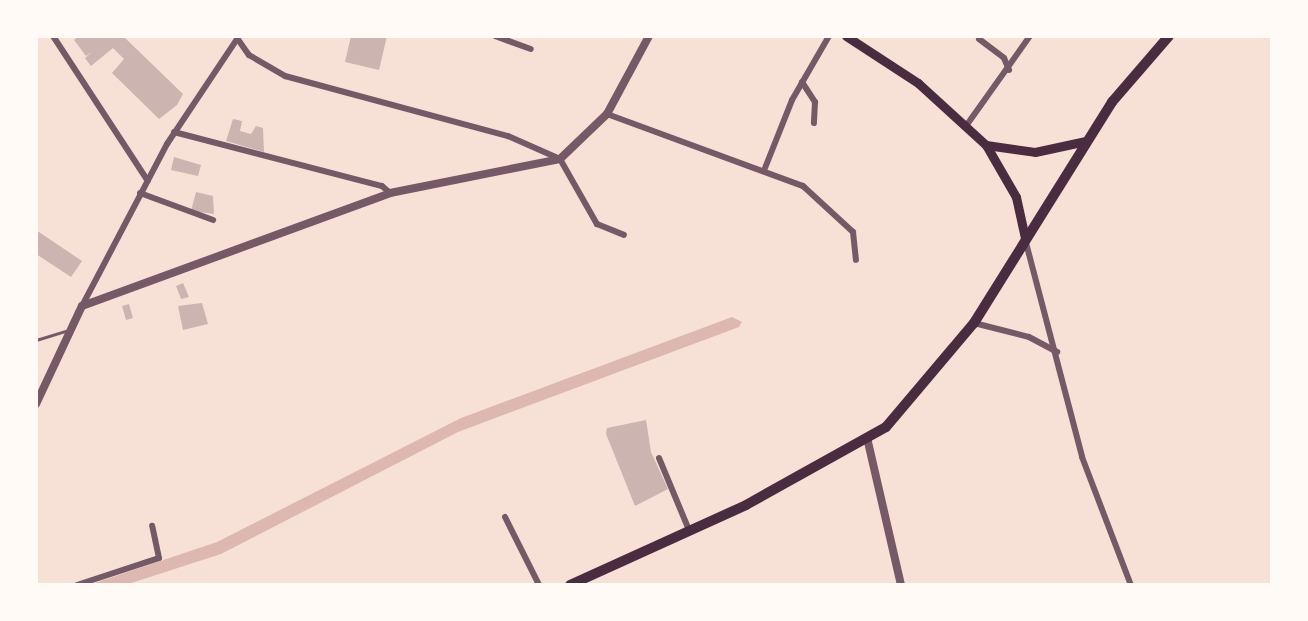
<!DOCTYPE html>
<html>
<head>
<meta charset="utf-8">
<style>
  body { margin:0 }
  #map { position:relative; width:1308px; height:621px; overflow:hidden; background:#f7e1d7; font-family:"Varela Round",sans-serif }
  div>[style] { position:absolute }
  .water>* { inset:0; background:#dcb8b0 }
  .building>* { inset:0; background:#ccb4b1 }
  .service>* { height:3px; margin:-1.5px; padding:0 1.5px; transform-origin:1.5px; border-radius:1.5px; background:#755966 }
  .minor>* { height:6px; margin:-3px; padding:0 3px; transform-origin:3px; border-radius:3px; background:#755966 }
  .tertiary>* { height:8px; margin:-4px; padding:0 4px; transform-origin:4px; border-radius:4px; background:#755966 }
  .secondary>* { height:9px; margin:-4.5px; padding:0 4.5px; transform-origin:4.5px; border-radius:4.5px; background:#4a2c40 }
  .primary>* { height:10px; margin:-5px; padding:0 5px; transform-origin:5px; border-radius:5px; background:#4a2c40 }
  span { translate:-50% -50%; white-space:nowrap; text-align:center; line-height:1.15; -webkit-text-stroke:6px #fffaf5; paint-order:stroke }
  .frame { position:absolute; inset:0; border:38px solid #fffaf5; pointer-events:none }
</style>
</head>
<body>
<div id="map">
  <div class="water">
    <div style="clip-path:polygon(732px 317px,742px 322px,739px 327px,458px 432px,221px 554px,125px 585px,89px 585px,217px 542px,461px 418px)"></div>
  </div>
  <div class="building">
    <div style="clip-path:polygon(79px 36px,123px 36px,183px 94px,177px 105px,159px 119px,112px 73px,124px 59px,113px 48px,91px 66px,85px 58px,92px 52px,86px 56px,74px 40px)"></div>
    <div style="clip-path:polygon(351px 36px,387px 36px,379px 70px,345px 62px)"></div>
    <div style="clip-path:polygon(233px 119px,242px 121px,240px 131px,251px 134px,256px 126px,263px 128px,264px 152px,226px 141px)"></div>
    <div style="clip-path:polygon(174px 157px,201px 165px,198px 176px,171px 170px)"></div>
    <div style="clip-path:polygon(196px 192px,213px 196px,214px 214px,191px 211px)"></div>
    <div style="clip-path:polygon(36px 230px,82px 261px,71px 277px,36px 254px)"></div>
    <div style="clip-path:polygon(183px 283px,189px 297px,181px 299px,176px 286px)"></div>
    <div style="clip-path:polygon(202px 303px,208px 324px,183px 330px,178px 306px)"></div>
    <div style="clip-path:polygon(129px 304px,133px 318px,126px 320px,122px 306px)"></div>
    <div style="clip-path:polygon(646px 420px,651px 452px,668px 489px,635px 506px,606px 434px,607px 428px)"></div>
  </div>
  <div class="service">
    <div style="left:36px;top:340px;width:31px;rotate:-17deg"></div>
  </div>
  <div class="minor">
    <div style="left:53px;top:36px;width:173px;rotate:56.8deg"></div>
    <div style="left:495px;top:36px;width:38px;rotate:20deg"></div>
    <div style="left:237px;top:38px;width:21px;rotate:55deg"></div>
    <div style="left:249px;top:55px;width:42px;rotate:30.3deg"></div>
    <div style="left:285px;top:76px;width:231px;rotate:15.1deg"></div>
    <div style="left:508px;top:136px;width:57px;rotate:23.9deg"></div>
    <div style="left:560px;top:159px;width:75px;rotate:60.4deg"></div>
    <div style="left:597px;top:224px;width:29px;rotate:22deg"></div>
    <div style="left:979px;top:39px;width:31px;rotate:37deg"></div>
    <div style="left:1004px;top:58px;width:13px;rotate:67deg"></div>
    <div style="left:802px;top:82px;width:24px;rotate:57deg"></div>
    <div style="left:815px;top:102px;width:21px;rotate:93deg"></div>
    <div style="left:607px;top:114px;width:209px;rotate:20.2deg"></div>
    <div style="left:803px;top:186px;width:68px;rotate:42.6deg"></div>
    <div style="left:853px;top:232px;width:28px;rotate:84deg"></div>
    <div style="left:966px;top:126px;width:110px;rotate:-54.6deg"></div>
    <div style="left:174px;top:132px;width:215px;rotate:14.6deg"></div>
    <div style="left:382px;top:186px;width:11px;rotate:41deg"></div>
    <div style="left:765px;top:168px;width:73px;rotate:-68.3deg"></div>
    <div style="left:792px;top:100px;width:74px;rotate:-60deg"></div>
    <div style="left:140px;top:193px;width:78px;rotate:20.3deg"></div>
    <div style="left:1025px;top:239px;width:225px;rotate:75.3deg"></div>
    <div style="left:1082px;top:457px;width:137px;rotate:69.1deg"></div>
    <div style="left:82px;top:306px;width:183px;rotate:-62.3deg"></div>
    <div style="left:167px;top:144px;width:130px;rotate:-56.3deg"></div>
    <div style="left:974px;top:323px;width:57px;rotate:14.3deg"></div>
    <div style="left:1029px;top:337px;width:32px;rotate:28deg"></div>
    <div style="left:659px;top:458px;width:78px;rotate:67.4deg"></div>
    <div style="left:505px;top:517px;width:76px;rotate:63.4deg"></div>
    <div style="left:77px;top:585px;width:86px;rotate:-18.2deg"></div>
    <div style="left:159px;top:558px;width:33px;rotate:-102deg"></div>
  </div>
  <div class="tertiary">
    <div style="left:36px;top:404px;width:108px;rotate:-64.9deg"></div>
    <div style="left:82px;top:306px;width:328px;rotate:-20.1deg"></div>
    <div style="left:390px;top:193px;width:173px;rotate:-11.3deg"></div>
    <div style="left:560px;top:159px;width:65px;rotate:-43.8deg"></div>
    <div style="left:607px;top:114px;width:89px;rotate:-61.7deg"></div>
    <div style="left:868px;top:442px;width:147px;rotate:77deg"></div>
  </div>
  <div class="secondary">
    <div style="left:846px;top:36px;width:86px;rotate:33.1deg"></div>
    <div style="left:918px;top:83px;width:92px;rotate:42.4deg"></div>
    <div style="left:986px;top:145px;width:60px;rotate:60deg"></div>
    <div style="left:1016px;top:197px;width:42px;rotate:77.6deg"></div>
    <div style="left:986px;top:145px;width:49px;rotate:8.1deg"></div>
    <div style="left:1035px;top:152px;width:52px;rotate:-12.2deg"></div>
  </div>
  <div class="primary">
    <div style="left:570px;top:585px;width:193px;rotate:-24.4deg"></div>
    <div style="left:746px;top:505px;width:160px;rotate:-29.1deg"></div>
    <div style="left:886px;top:427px;width:136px;rotate:-49.8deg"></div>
    <div style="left:974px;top:323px;width:261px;rotate:-58deg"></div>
    <div style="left:1112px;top:102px;width:87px;rotate:-49.2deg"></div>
  </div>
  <div class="frame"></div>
</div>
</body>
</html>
